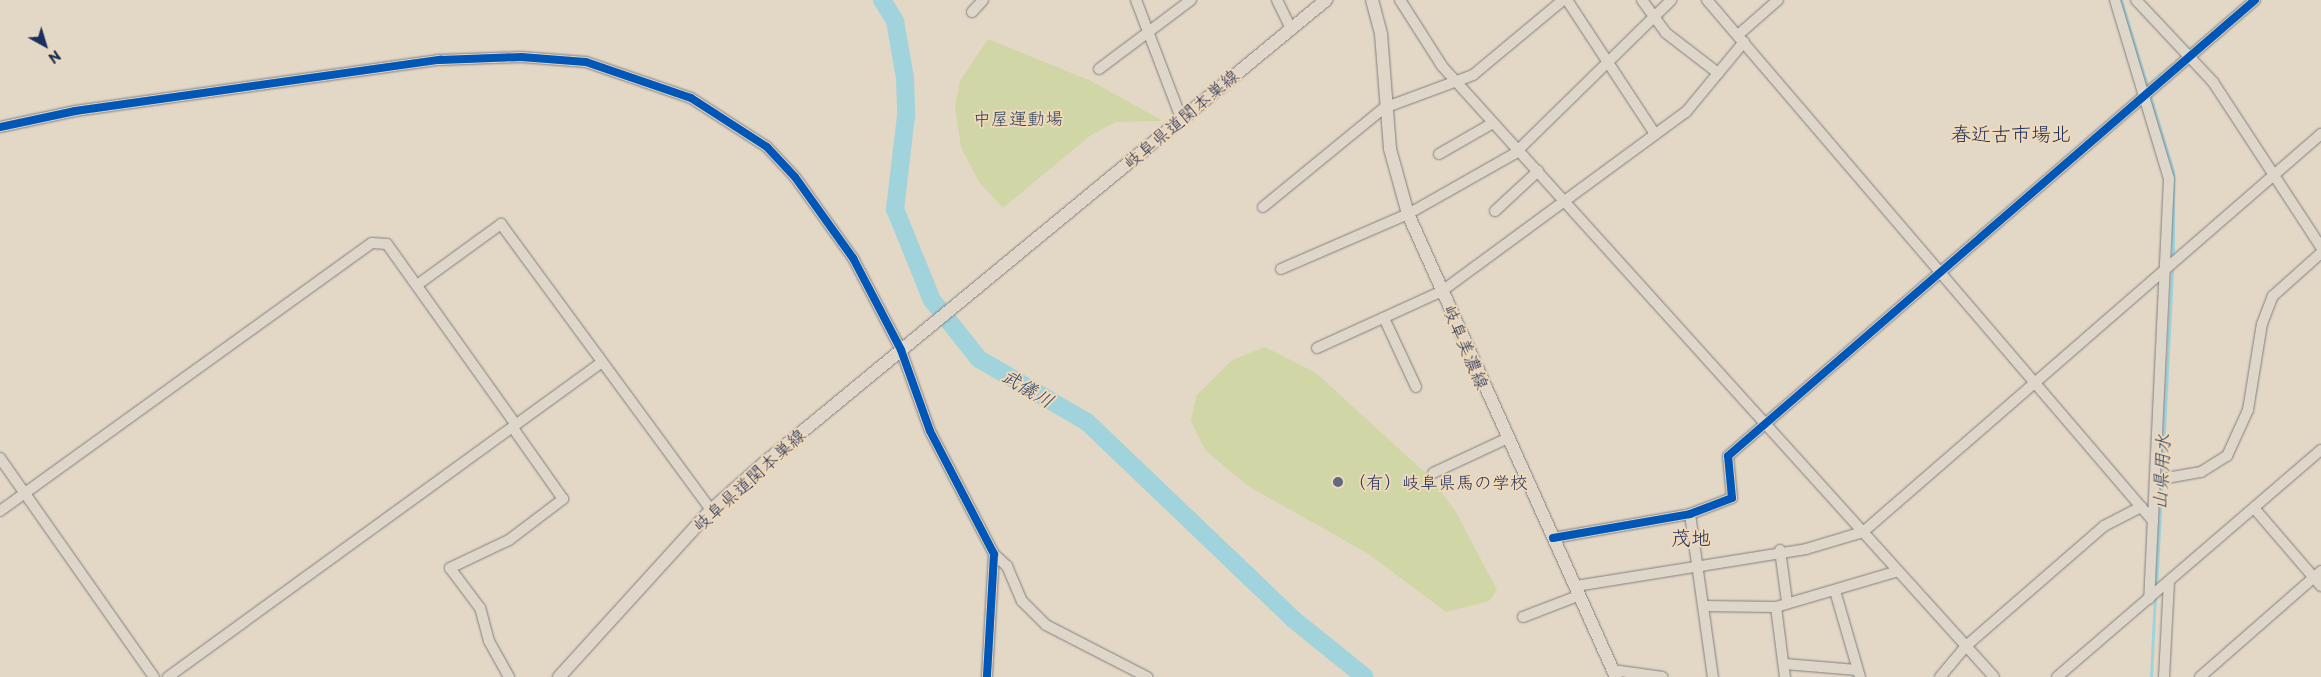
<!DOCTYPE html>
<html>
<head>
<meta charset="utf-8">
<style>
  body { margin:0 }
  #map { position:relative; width:2321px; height:677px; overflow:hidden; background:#e3d7c6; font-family:"Playpen Sans","Klee One",sans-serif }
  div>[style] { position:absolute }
  .green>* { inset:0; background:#d1d6a6 }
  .stream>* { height:3px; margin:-1.5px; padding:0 1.5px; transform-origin:1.5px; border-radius:1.5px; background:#a1d3dc }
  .river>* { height:18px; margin:-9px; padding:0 9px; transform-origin:9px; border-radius:9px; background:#a1d3dc }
  .roads { filter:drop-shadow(0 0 1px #818081) drop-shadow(0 0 1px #818081) }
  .minor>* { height:10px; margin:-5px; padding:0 5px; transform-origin:5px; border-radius:5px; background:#dfd6ca }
  .major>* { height:12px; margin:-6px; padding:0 6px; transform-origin:6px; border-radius:6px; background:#e0d6c9 }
  .cycleway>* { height:8px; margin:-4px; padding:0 4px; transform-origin:4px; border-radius:4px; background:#0057b8 }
  .dots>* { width:14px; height:14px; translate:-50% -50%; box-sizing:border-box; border:2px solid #f0d9b9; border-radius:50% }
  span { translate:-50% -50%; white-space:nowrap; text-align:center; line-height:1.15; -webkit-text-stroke:4px #f0d9b9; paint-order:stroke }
  .park-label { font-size:18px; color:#344865 }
  .street-label { font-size:18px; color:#1b2f5e }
  .poi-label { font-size:18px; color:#1b2f5e }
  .left { translate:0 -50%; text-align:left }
  .water-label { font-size:19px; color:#2b4772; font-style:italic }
  .quarter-label { font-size:20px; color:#1b2f5e }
  .north { position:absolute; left:20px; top:20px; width:50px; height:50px; -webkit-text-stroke:4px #f0d9b9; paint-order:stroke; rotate:141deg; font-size:14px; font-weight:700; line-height:20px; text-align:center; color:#1b2f5e }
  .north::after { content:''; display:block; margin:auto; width:18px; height:22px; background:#1b2f5e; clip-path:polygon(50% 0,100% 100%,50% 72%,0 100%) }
</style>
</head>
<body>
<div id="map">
  <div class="green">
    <div style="clip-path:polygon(988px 39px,1091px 81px,1163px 121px,1116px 122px,1091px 135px,1003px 208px,979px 182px,961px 147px,955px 106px,960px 81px)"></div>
    <div style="clip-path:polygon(1265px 347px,1316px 373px,1431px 478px,1456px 512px,1497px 590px,1489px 601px,1446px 612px,1367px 553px,1248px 486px,1205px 450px,1191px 421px,1196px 396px,1232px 360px)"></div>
  </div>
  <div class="stream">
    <div style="left:2121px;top:0;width:179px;rotate:73.1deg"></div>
    <div style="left:2173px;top:171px;width:83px;rotate:90deg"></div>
    <div style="left:2156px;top:589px;width:321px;rotate:-87.1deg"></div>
    <div style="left:2151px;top:677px;width:82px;rotate:-87.2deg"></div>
  </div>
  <div class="river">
    <div style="left:882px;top:0;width:25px;rotate:58deg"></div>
    <div style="left:895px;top:21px;width:58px;rotate:80deg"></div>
    <div style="left:905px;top:78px;width:38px;rotate:88deg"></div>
    <div style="left:906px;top:116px;width:94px;rotate:96.7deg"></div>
    <div style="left:895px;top:209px;width:98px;rotate:67.9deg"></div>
    <div style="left:932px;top:300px;width:75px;rotate:51.5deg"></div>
    <div style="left:979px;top:359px;width:125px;rotate:30.3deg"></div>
    <div style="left:1087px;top:422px;width:285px;rotate:43.7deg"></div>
    <div style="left:1293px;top:619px;width:92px;rotate:38.9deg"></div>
  </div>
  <div class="roads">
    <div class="minor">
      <div style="left:1136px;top:0;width:126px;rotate:69.1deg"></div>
      <div style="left:1277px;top:0;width:32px;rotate:64deg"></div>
      <div style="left:1400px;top:0;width:78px;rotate:57.5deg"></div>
      <div style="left:1442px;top:66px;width:823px;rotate:47.9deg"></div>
      <div style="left:1567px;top:0;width:160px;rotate:56.7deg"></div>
      <div style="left:1642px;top:0;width:41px;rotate:54deg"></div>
      <div style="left:1666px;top:33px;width:66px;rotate:37.6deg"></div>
      <div style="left:1707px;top:0;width:686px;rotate:49.43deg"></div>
      <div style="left:2115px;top:0;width:187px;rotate:73.2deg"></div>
      <div style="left:2169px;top:179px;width:420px;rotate:92.7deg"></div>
      <div style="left:2136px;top:0;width:112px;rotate:46.8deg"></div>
      <div style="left:2213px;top:82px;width:197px;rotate:56.8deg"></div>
      <div style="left:972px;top:12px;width:16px;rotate:-47deg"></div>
      <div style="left:1738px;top:35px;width:53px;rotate:-41.2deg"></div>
      <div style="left:1099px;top:69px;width:115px;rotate:-36.9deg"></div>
      <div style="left:0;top:127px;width:77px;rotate:-12deg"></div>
      <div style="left:75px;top:111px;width:369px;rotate:-8deg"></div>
      <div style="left:440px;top:60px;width:81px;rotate:-2.1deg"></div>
      <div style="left:521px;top:57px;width:65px;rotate:4.4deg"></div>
      <div style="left:586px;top:62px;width:111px;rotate:18.9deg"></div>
      <div style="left:691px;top:98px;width:90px;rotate:32.8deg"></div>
      <div style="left:767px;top:147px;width:41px;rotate:47deg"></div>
      <div style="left:795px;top:177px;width:100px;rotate:54.4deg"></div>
      <div style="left:853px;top:258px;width:104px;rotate:62.4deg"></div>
      <div style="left:901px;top:350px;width:86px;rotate:70.3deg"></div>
      <div style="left:930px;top:431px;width:139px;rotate:62.5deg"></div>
      <div style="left:994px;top:554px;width:123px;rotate:93.3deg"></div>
      <div style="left:1439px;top:154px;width:62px;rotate:-29.9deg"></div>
      <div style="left:1263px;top:207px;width:156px;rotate:-39.3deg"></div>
      <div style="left:1384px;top:108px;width:95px;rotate:-20.3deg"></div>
      <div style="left:1473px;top:75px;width:117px;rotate:-39.8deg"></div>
      <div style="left:1495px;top:211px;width:59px;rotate:-42.9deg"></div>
      <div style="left:1281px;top:269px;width:138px;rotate:-23.4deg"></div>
      <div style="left:1408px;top:214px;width:122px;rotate:-29.5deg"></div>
      <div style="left:1514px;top:154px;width:220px;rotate:-44.4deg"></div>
      <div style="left:417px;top:285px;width:104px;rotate:-36deg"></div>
      <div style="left:501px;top:224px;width:355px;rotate:53.7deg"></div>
      <div style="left:1384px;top:318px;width:76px;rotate:65.1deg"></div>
      <div style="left:1317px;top:348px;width:137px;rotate:-24.5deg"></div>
      <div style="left:1442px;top:291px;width:303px;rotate:-36.3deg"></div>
      <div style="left:1686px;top:112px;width:91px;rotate:-50.4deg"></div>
      <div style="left:0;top:458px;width:268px;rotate:54.9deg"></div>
      <div style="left:1433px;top:473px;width:81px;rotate:-25deg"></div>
      <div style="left:2155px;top:480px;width:47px;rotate:-9.9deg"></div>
      <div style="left:2201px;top:472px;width:31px;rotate:-32deg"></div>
      <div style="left:2227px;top:456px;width:51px;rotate:-65.5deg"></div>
      <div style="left:2248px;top:410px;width:87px;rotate:-80.8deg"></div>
      <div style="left:2262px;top:324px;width:30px;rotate:-69deg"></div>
      <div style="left:2273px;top:296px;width:64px;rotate:-41.9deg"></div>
      <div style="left:2254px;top:508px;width:103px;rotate:49.3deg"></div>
      <div style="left:0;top:511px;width:458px;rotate:-35.8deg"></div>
      <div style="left:372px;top:243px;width:15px;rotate:4deg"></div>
      <div style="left:387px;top:244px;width:222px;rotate:54.5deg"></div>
      <div style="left:1690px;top:514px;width:165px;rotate:82deg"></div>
      <div style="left:1553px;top:538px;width:139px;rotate:-9.9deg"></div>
      <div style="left:1690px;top:514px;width:45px;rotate:-20.9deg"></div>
      <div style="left:1732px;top:498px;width:42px;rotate:-95.4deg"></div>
      <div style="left:1728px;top:456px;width:697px;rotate:-40.87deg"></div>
      <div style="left:1780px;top:550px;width:52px;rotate:82.3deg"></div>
      <div style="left:994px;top:554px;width:18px;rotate:43deg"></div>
      <div style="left:1007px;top:566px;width:38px;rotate:67deg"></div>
      <div style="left:1022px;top:601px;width:34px;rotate:45deg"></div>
      <div style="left:1046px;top:625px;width:114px;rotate:27.2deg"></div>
      <div style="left:1576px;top:586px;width:233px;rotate:-9.1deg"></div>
      <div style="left:1806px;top:549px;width:59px;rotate:-16.6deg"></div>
      <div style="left:1863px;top:532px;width:607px;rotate:-40.99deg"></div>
      <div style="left:1835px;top:591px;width:90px;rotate:73.8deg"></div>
      <div style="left:1703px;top:606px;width:73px;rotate:0.8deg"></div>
      <div style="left:1776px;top:607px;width:127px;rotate:-16.4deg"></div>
      <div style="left:1776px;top:607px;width:71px;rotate:82.7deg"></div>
      <div style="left:1523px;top:617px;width:61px;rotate:-21.1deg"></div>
      <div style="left:1785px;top:664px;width:72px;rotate:4.8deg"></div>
      <div style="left:1613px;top:670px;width:50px;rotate:8deg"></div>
      <div style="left:168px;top:677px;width:536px;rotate:-35.97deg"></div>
      <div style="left:509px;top:677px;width:41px;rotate:-119.1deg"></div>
      <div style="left:489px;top:641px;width:34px;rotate:-105deg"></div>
      <div style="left:480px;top:608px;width:50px;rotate:-126.9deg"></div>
      <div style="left:450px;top:568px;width:65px;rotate:-25.4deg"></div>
      <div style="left:509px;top:540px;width:68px;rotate:-37.2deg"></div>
      <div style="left:563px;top:499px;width:87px;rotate:-125.2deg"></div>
      <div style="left:1940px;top:677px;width:40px;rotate:-50deg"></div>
      <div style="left:1966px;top:646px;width:183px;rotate:-41deg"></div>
      <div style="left:2104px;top:526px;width:42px;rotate:-27.2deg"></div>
      <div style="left:2057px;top:677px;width:348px;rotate:-40.7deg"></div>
      <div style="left:2164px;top:677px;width:94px;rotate:-87deg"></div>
      <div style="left:2200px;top:677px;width:161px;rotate:-41.2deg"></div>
    </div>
    <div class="major">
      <div style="left:1372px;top:0;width:35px;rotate:75deg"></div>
      <div style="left:1381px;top:34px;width:115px;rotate:85.5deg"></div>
      <div style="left:1390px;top:149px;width:67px;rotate:74.5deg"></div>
      <div style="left:1408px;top:214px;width:508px;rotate:65.81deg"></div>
      <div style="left:559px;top:677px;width:226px;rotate:-47.7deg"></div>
      <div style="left:711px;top:510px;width:69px;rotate:-41.5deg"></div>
      <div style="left:763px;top:464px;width:730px;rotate:-39.49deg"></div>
    </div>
  </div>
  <div class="cycleway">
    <div style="left:0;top:127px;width:77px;rotate:-12deg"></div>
    <div style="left:75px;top:111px;width:369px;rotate:-8deg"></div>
    <div style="left:440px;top:60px;width:81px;rotate:-2.1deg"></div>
    <div style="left:521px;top:57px;width:65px;rotate:4.4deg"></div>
    <div style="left:586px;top:62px;width:111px;rotate:18.9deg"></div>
    <div style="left:691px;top:98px;width:90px;rotate:32.8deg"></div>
    <div style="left:767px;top:147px;width:41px;rotate:47deg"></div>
    <div style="left:795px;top:177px;width:100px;rotate:54.4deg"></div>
    <div style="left:853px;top:258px;width:104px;rotate:62.4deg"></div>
    <div style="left:901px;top:350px;width:86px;rotate:70.3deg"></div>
    <div style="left:930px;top:431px;width:139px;rotate:62.5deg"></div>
    <div style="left:994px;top:554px;width:123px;rotate:93.3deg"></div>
    <div style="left:1553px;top:538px;width:139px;rotate:-9.9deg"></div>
    <div style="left:1690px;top:514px;width:45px;rotate:-20.9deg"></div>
    <div style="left:1732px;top:498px;width:42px;rotate:-95.4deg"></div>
    <div style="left:1728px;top:456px;width:697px;rotate:-40.87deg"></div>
  </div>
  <div class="dots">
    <div style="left:1338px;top:482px;background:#616a82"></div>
  </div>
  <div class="park-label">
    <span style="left:1018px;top:118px">中屋運動場</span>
  </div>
  <div class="street-label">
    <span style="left:1181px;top:119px;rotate:-40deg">岐阜県道関本巣線</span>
    <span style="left:1466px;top:347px;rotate:67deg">岐阜美濃線</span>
    <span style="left:749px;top:480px;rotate:-42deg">岐阜県道関本巣線</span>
  </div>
  <div class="poi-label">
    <span class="left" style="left:1348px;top:482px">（有）岐阜県馬の学校</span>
  </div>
  <div class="water-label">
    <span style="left:1028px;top:388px;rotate:31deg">武儀川</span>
    <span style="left:2161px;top:472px;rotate:-87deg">山県用水</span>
  </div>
  <div class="quarter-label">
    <span style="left:2011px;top:133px">春近古市場北</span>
    <span style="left:1691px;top:537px">茂地</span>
  </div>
  <div class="north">N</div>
</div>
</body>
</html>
